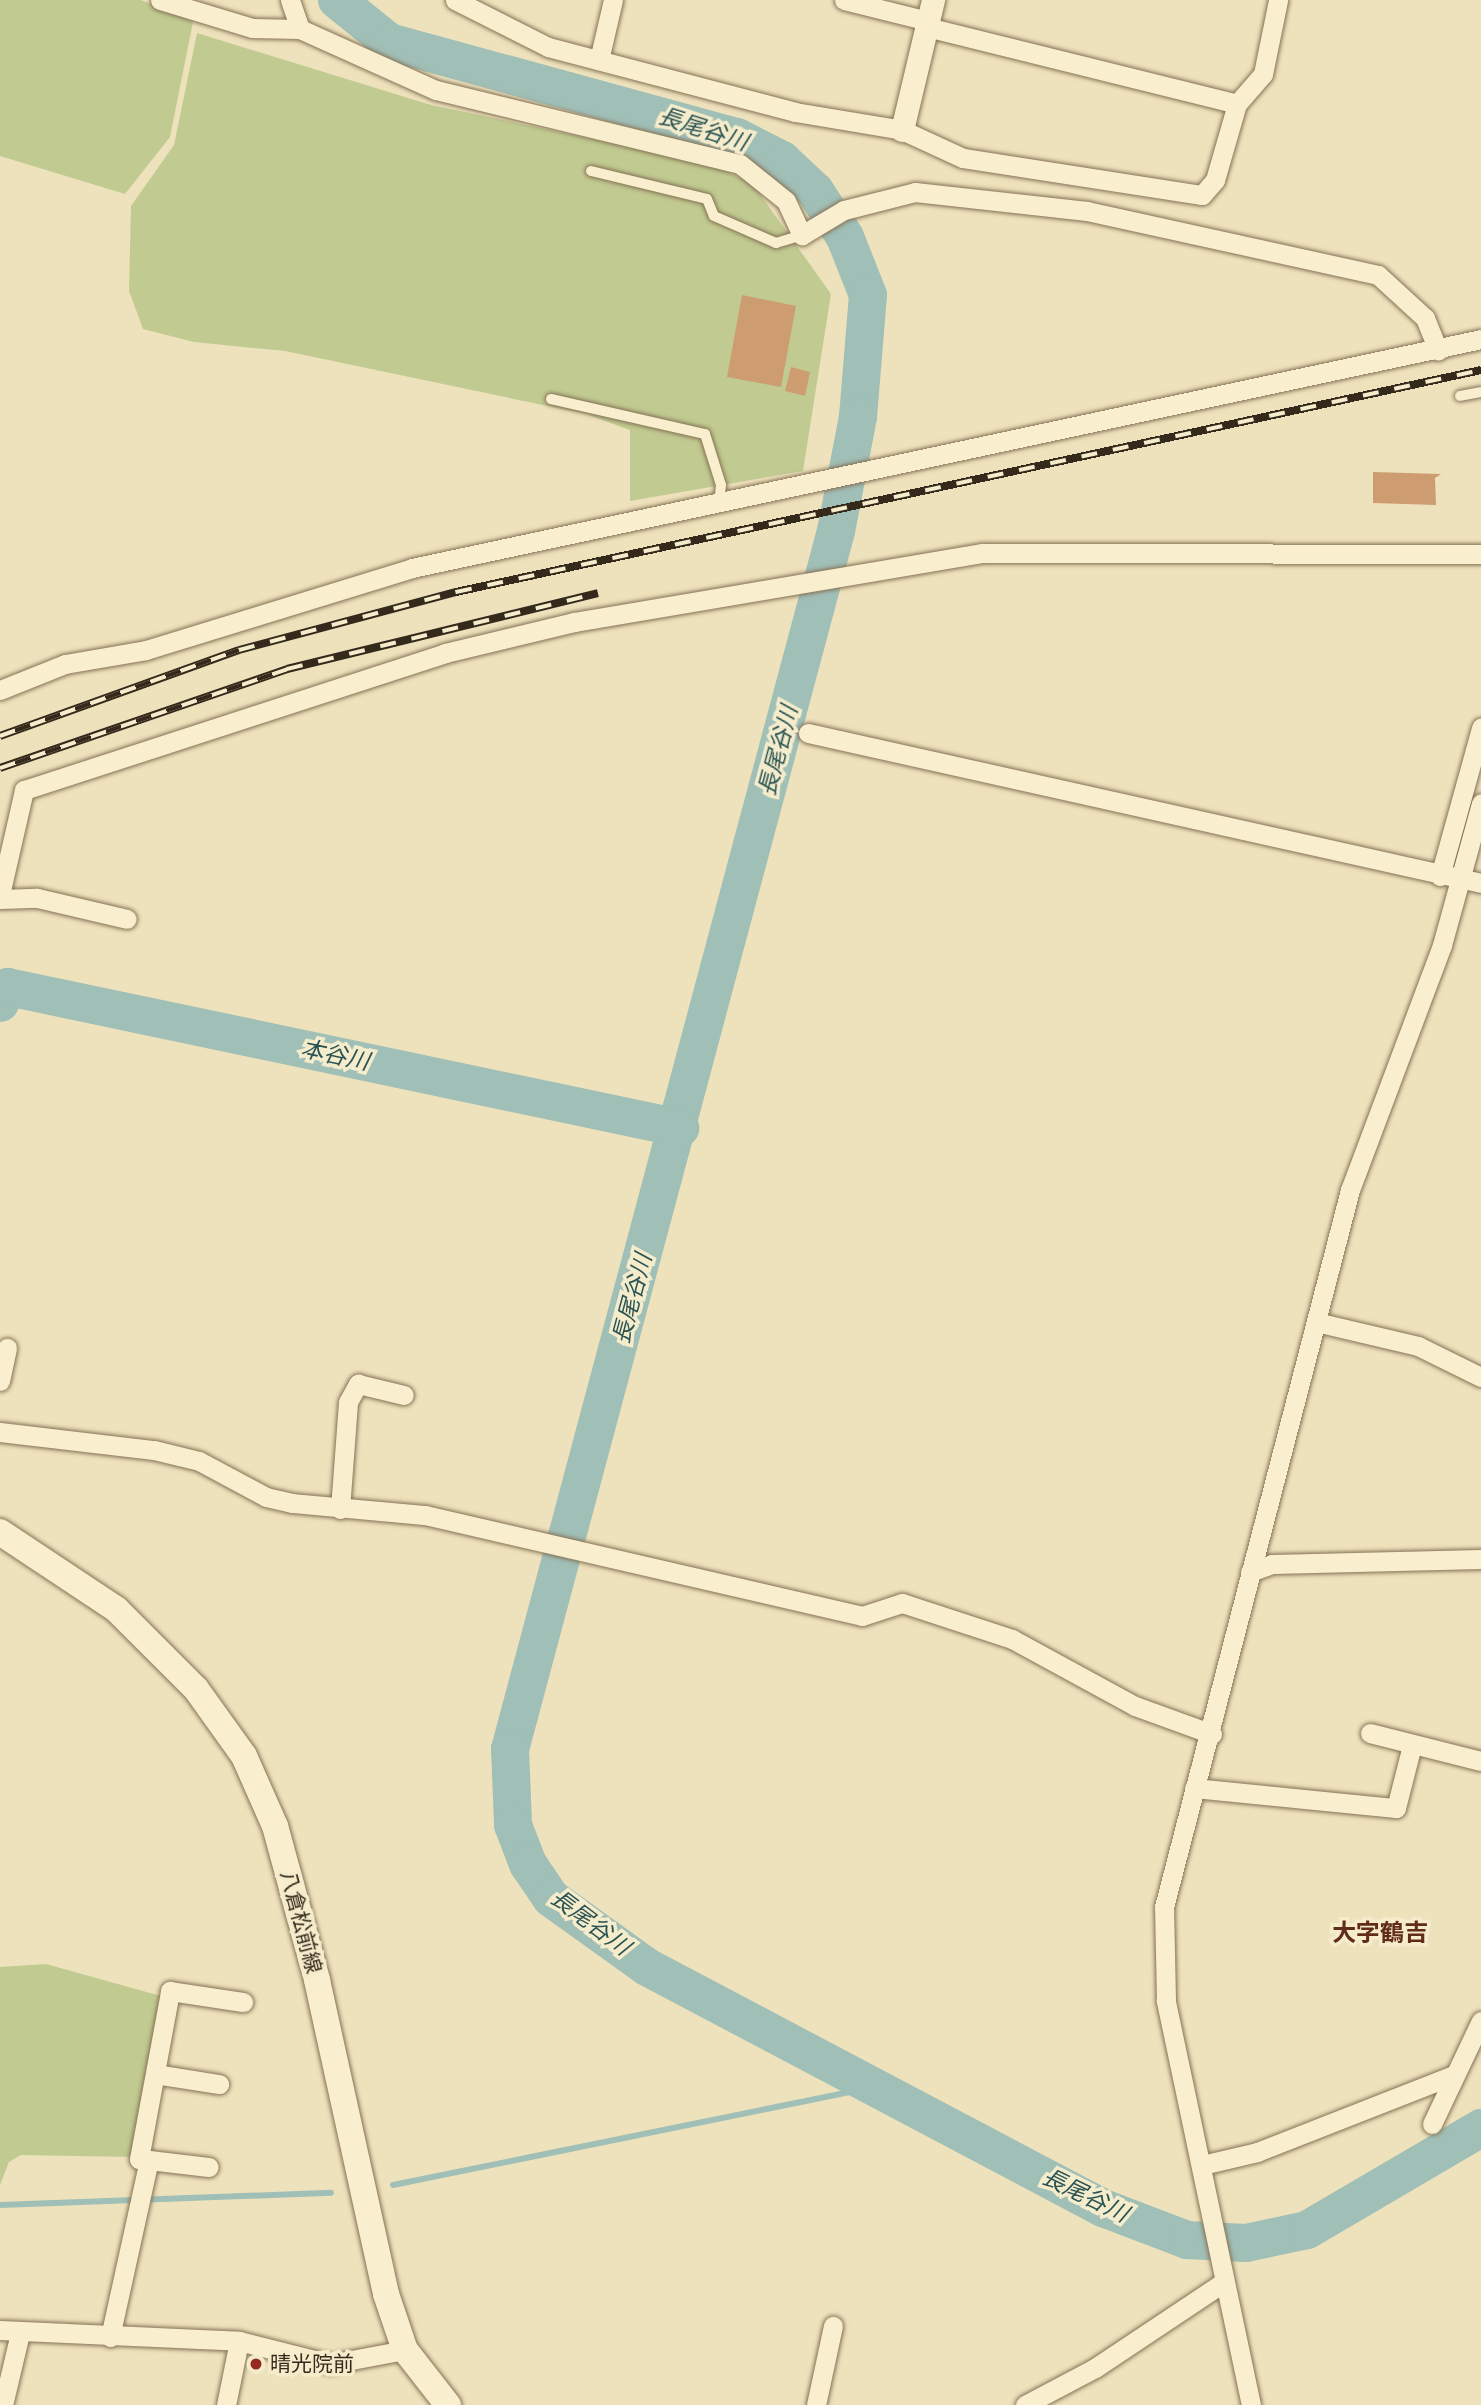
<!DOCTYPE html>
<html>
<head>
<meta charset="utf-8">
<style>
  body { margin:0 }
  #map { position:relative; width:1481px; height:2405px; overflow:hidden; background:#eee2bc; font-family:"Times New Roman","Noto Sans JP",serif }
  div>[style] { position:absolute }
  .green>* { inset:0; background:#c1cb91 }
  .stream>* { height:6px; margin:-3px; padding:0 3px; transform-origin:3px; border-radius:3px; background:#a0bfb7 }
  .river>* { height:38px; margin:-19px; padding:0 19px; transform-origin:19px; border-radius:19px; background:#a0bfb7 }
  .building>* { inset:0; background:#cd9c71 }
  .roads { filter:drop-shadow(0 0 2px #857256) drop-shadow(0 0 2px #857256) }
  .service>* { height:10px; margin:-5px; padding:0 5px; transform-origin:5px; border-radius:5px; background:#f9efcf }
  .minor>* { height:19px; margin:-9.5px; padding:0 9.5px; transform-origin:9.5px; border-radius:9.5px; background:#f9efcf }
  .tertiary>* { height:23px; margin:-11.5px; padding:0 11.5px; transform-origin:11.5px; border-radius:11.5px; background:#f9efcf }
  .secondary>* { height:26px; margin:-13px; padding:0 13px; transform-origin:13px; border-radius:13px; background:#f9efcf }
  .rail>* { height:8px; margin-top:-4px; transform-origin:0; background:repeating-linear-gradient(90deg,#f5eccc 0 16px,#34291b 0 32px); box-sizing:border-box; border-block:2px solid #34291b }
  .dots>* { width:19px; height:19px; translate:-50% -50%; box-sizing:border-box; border:4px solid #f5eccc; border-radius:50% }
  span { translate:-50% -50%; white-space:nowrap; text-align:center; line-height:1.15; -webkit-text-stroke:7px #f5eccc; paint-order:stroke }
  .street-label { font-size:21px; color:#34291b }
  .poi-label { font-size:21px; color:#34291b }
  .left { translate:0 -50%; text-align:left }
  .water-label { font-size:23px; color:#2a5454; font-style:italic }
  .quarter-label { font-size:24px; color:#612d1a; font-weight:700 }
</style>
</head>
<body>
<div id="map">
  <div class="green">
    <div style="clip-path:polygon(0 0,141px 0,193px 22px,170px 137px,125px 194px,0 156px)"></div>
    <div style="clip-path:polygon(197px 33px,431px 105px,707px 163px,752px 183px,831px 294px,803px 471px,630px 501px,630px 430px,586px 414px,285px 351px,194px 342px,143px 329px,129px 291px,131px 206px,174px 145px)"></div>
    <div style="clip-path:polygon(46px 1964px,161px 1996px,133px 2157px,21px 2155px,9px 2162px,0 2185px,0 1967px)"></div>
  </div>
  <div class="stream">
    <div style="left:393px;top:2185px;width:492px;rotate:-11.5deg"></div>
    <div style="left:0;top:2205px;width:331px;rotate:-2.1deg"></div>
  </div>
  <div class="river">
    <div style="left:337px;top:0;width:67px;rotate:38.9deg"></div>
    <div style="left:389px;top:42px;width:361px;rotate:15.3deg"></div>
    <div style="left:737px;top:137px;width:51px;rotate:27.1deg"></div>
    <div style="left:782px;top:160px;width:45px;rotate:43.2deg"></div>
    <div style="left:815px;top:191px;width:55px;rotate:56.9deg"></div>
    <div style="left:845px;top:237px;width:62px;rotate:68.4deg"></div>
    <div style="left:868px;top:295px;width:122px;rotate:94.7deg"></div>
    <div style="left:858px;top:417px;width:116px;rotate:100.9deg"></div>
    <div style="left:836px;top:531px;width:1261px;rotate:104.98deg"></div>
    <div style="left:510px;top:1749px;width:76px;rotate:87.7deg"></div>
    <div style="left:513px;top:1825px;width:42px;rotate:69deg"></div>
    <div style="left:528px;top:1864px;width:41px;rotate:55.9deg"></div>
    <div style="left:551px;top:1898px;width:118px;rotate:35.7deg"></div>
    <div style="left:647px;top:1967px;width:516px;rotate:27.86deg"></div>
    <div style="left:1103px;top:2208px;width:90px;rotate:20.9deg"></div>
    <div style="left:1187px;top:2240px;width:59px;rotate:2.9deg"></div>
    <div style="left:1246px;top:2243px;width:62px;rotate:-12deg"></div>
    <div style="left:1307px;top:2230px;width:202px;rotate:-30.4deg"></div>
    <div style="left:0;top:1003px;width:18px;rotate:-63deg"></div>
    <div style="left:8px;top:987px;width:687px;rotate:11.85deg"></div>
  </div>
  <div class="building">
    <div style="clip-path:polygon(742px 295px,796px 306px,781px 387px,727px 377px)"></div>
    <div style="clip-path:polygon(791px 367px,810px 372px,805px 396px,785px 391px)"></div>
    <div style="clip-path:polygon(1373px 472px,1441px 474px,1435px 478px,1436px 505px,1373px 503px)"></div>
  </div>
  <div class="roads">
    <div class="service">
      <div style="left:591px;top:171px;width:119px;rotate:13.6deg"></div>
      <div style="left:707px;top:199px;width:18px;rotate:68deg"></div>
      <div style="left:714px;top:216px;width:68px;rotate:23.5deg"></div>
      <div style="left:776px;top:243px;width:27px;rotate:-17deg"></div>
      <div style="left:1460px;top:396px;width:21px;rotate:-11deg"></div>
      <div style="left:551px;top:399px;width:158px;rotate:12.8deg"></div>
      <div style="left:705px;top:434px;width:53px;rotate:72.6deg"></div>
      <div style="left:721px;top:485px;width:20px;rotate:96deg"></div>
    </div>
    <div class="minor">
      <div style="left:160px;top:0;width:96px;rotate:16.9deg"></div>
      <div style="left:252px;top:28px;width:48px;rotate:1.2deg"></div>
      <div style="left:300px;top:29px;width:149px;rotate:24.2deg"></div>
      <div style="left:436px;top:90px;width:313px;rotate:13.7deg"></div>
      <div style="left:740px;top:164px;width:59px;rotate:38.8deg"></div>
      <div style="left:786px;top:201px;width:38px;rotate:65deg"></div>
      <div style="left:802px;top:235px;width:49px;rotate:-30.8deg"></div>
      <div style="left:844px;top:210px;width:73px;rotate:-14.2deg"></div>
      <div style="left:915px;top:192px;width:173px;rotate:6.3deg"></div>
      <div style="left:1087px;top:211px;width:298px;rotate:12.4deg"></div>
      <div style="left:1378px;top:275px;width:64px;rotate:42.5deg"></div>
      <div style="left:1425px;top:318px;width:35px;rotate:68deg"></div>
      <div style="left:290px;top:0;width:31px;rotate:71deg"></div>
      <div style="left:455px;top:0;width:104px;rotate:26.8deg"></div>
      <div style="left:548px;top:47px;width:255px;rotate:14.7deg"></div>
      <div style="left:795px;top:112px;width:109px;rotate:9.5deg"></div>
      <div style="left:902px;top:130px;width:67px;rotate:24.7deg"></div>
      <div style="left:963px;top:158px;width:242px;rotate:8.8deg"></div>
      <div style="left:1202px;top:195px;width:20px;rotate:-49deg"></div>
      <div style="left:1215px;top:180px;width:79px;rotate:-73.9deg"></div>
      <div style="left:1237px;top:104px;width:40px;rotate:-49deg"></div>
      <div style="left:1263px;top:74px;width:76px;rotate:-78.5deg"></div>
      <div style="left:844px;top:0;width:87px;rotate:14deg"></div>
      <div style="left:927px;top:27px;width:319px;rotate:13.9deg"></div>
      <div style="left:599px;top:60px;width:62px;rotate:-76.9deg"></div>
      <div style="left:0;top:690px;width:70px;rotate:-21.8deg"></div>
      <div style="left:65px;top:664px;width:82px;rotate:-9.8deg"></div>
      <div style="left:146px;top:650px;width:278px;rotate:-17.1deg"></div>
      <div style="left:412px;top:568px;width:1093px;rotate:-12.09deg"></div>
      <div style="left:808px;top:733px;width:690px;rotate:12.56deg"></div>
      <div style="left:1440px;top:876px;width:154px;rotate:-74.5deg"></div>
      <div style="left:0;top:895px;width:108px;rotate:-77.1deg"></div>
      <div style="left:24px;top:790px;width:443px;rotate:-18deg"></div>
      <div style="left:445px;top:653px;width:133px;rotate:-13.5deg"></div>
      <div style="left:574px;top:622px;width:414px;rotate:-9.6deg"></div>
      <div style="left:982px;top:553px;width:499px;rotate:0.1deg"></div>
      <div style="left:0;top:899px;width:37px;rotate:-2deg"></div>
      <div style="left:37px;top:898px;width:92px;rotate:13.1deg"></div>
      <div style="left:1316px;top:1322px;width:105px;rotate:13.2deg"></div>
      <div style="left:1418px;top:1346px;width:70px;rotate:26.2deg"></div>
      <div style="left:0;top:1381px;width:34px;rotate:-78deg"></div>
      <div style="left:0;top:1432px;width:155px;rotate:6.7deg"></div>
      <div style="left:154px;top:1450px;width:46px;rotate:13.7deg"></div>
      <div style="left:199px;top:1461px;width:76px;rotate:28.2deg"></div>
      <div style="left:266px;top:1497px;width:27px;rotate:13deg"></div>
      <div style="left:292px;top:1503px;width:134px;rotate:5.2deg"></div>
      <div style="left:425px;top:1515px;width:449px;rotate:13deg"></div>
      <div style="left:862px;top:1616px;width:42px;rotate:-18deg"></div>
      <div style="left:902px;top:1603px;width:116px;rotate:18.1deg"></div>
      <div style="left:1012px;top:1639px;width:140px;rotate:28.6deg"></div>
      <div style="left:1135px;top:1706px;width:82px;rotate:20deg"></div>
      <div style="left:340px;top:1509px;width:107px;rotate:-85.7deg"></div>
      <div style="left:348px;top:1402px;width:21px;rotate:-61deg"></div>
      <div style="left:358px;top:1384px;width:47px;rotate:13.4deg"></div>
      <div style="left:1250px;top:1572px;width:23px;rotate:-20deg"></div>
      <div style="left:1272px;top:1564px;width:209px;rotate:-1.4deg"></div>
      <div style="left:1370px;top:1733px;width:114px;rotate:14.2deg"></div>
      <div style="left:1194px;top:1788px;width:203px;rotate:5.7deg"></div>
      <div style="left:1396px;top:1808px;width:65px;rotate:-75.7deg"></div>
      <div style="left:155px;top:2074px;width:65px;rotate:8.9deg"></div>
      <div style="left:1432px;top:2124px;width:114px;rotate:-64.6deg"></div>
      <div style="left:149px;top:2160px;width:60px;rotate:6.7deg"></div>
      <div style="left:1202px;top:2165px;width:57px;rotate:-13.3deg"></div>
      <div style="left:1257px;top:2152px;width:211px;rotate:-21.4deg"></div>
      <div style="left:0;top:2330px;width:239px;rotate:2.6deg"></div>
      <div style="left:239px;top:2341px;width:94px;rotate:14.2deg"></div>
      <div style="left:330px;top:2364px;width:76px;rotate:-10.6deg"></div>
      <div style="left:110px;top:2337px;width:181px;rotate:-77.6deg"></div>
      <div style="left:149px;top:2160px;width:10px;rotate:-174deg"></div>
      <div style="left:139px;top:2159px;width:171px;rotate:-79.5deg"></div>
      <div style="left:170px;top:1991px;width:74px;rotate:8.6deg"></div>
      <div style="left:3px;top:2405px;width:74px;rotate:-76.7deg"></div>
      <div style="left:226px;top:2405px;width:65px;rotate:-78.5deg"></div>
      <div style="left:816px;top:2405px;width:81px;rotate:-77.9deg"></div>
      <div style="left:1025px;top:2405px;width:79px;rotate:-27.9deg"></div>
      <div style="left:1095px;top:2368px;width:155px;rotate:-33.7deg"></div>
      <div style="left:1251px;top:2405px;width:414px;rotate:-101.9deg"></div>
      <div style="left:1166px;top:2000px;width:93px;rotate:-91.2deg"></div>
      <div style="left:1164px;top:1907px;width:741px;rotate:-75.46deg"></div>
      <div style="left:1350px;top:1190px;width:262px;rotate:-69.4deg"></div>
      <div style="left:1442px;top:945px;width:147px;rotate:-74.6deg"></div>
    </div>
    <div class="tertiary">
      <div style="left:902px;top:130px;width:134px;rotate:-76.6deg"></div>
    </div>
    <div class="secondary">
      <div style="left:0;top:1532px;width:139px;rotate:33.6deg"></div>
      <div style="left:116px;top:1609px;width:113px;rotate:45deg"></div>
      <div style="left:196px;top:1689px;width:82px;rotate:54.4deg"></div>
      <div style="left:244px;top:1756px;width:77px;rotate:66.1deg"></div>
      <div style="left:275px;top:1826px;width:160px;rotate:74.7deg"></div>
      <div style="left:317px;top:1980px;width:321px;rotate:77.6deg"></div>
      <div style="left:386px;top:2294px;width:59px;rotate:71.3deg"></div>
      <div style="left:405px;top:2350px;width:70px;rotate:52deg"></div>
    </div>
  </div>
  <div class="rail">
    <div style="left:0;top:736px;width:254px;rotate:-19.8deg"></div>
    <div style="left:239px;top:650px;width:225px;rotate:-15deg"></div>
    <div style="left:456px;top:592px;width:1049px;rotate:-12.22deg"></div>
    <div style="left:0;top:768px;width:304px;rotate:-19deg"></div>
    <div style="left:287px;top:669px;width:320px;rotate:-13.7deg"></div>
  </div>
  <div class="dots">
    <div style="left:256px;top:2364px;background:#952a25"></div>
  </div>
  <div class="street-label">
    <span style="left:301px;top:1922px;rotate:75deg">八倉松前線</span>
  </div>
  <div class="poi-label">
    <span class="left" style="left:270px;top:2364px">晴光院前</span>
  </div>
  <div class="water-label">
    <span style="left:703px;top:130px;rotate:18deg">長尾谷川</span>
    <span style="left:779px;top:751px;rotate:-75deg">長尾谷川</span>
    <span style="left:335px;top:1056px;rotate:12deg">本谷川</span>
    <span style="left:633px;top:1299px;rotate:-75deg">長尾谷川</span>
    <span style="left:590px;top:1923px;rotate:37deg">長尾谷川</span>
    <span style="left:1085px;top:2196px;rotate:26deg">長尾谷川</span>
  </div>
  <div class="quarter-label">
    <span style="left:1380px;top:1934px">大字鶴吉</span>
  </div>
</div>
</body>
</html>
